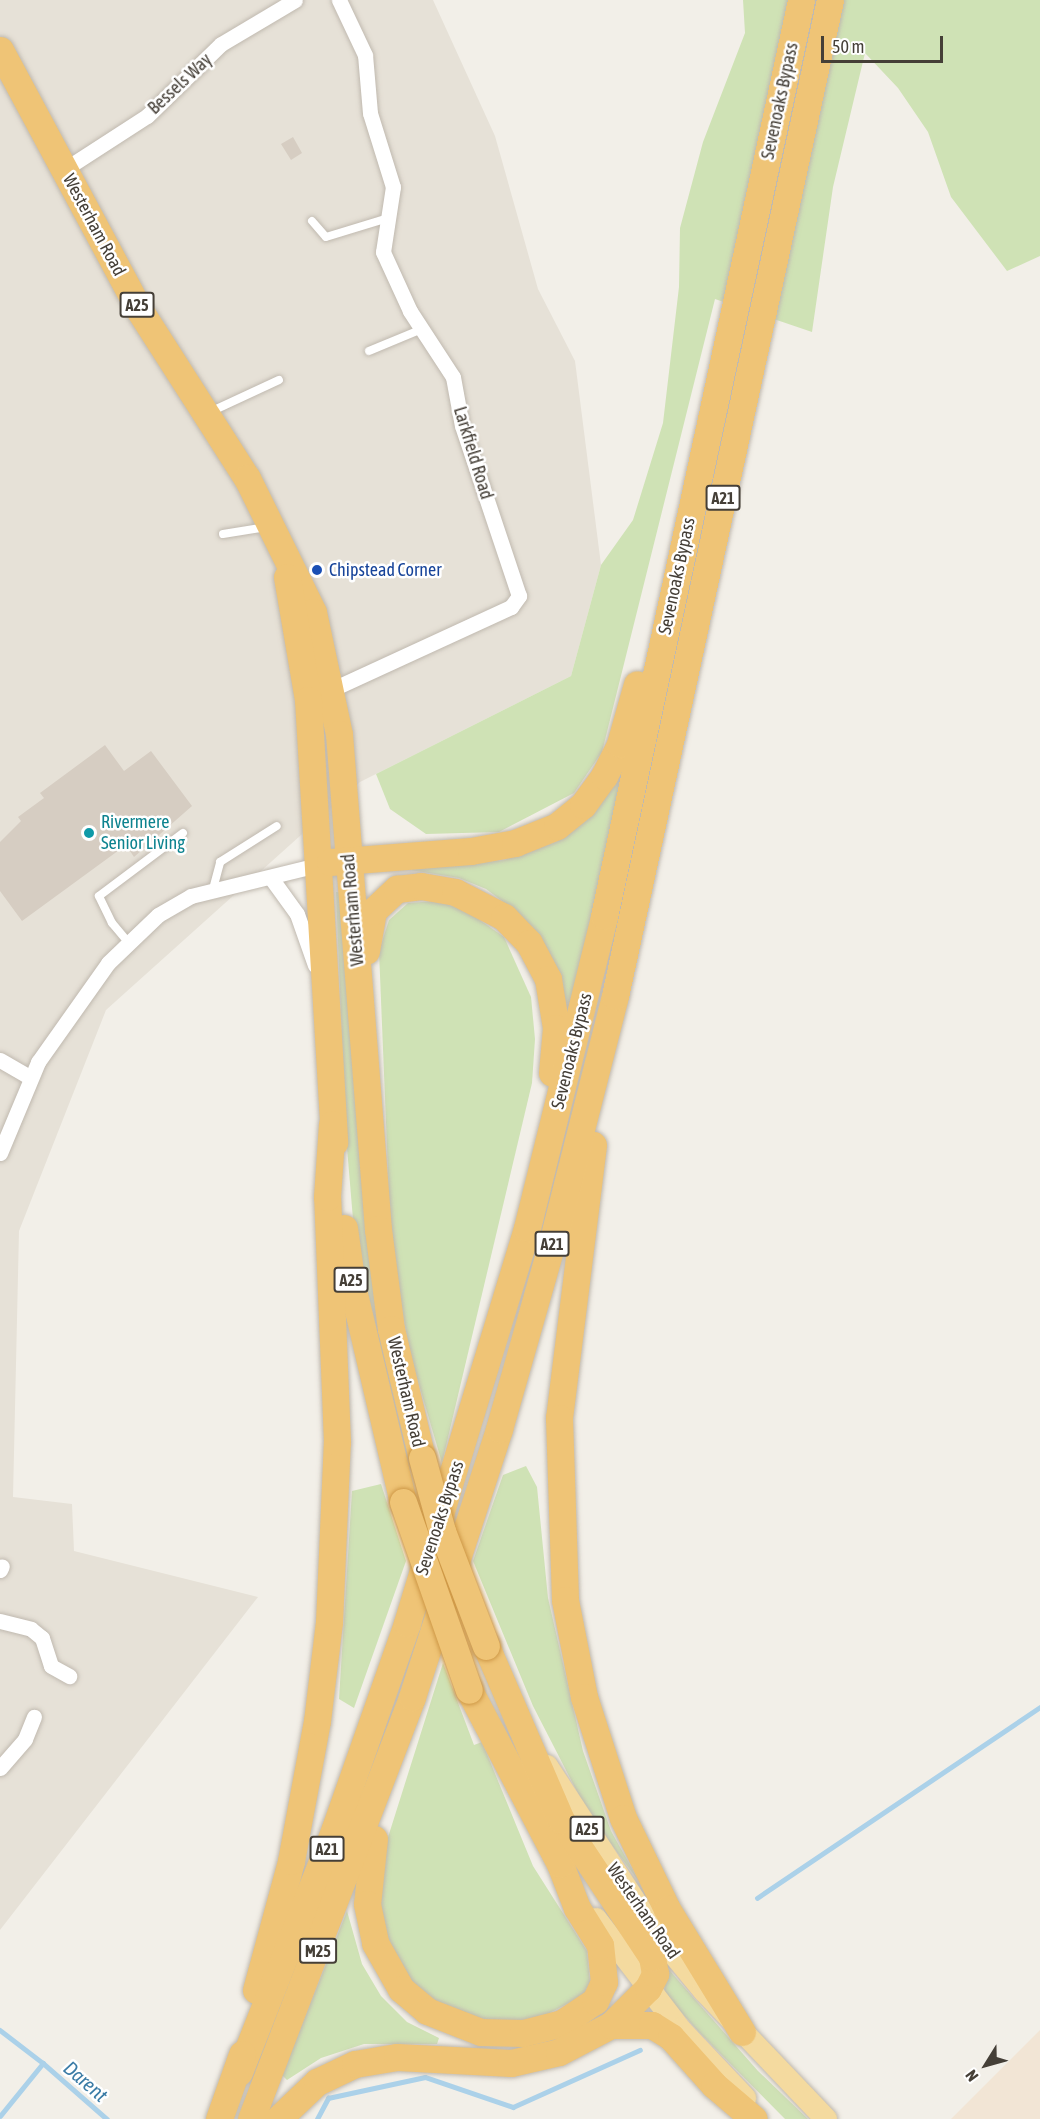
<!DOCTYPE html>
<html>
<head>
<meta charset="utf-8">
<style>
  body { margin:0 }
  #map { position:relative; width:1040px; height:2119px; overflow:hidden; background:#f2efe8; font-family:"Asap Condensed",sans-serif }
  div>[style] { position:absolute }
  .residential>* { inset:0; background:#e6e1d7 }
  .commercial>* { inset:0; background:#f2e5d5 }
  .green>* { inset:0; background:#cfe2b5 }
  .stream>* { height:4.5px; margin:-2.25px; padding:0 2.25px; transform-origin:2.25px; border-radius:2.25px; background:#abd1e9 }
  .building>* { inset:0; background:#d6cdc2 }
  .roads { filter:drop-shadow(0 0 2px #c0b9af) drop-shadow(0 0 2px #c0b9af) }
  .lane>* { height:8px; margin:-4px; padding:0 4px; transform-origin:4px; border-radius:4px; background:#fff }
  .street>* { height:15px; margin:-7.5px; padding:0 7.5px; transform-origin:7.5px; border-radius:7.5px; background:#fff }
  .primary>* { height:22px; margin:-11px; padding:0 11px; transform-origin:11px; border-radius:11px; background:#f4da9f }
  .highway>* { height:27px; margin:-13.5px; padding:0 13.5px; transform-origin:13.5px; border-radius:13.5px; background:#efc476 }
  .bridges { filter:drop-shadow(0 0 2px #ce9847) drop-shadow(0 0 2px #ce9847) }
  .highway-bridge>* { height:27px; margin:-13.5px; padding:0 13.5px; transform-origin:13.5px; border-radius:13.5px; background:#efc476 }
  .dots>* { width:16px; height:16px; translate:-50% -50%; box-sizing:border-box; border:3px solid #fff; border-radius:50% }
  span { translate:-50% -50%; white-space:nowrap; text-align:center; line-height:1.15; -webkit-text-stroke:5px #fff; paint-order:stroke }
  .shield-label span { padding:2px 4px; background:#fff; border:2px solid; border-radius:4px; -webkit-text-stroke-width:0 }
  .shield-label { font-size:16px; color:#453f37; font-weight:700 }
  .street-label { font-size:18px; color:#453f37 }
  .transit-label { font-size:18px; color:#164399 }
  .left { translate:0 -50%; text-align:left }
  .culture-label { font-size:18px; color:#0d838f }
  .water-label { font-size:20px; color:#3b7ca6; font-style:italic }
  .north { position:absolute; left:956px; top:2035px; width:60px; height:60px; -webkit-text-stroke:4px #fff; paint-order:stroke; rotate:233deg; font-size:16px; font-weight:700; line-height:24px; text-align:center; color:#453f37 }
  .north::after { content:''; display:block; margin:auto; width:21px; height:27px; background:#453f37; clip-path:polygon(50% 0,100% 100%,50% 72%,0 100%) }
  .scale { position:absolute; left:821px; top:36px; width:122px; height:27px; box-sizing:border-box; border:3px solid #453f37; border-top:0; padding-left:8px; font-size:18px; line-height:21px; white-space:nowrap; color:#453f37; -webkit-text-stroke:4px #fff; paint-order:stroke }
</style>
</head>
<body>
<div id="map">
  <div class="residential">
    <div style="clip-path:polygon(0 0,433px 0,495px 136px,538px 289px,575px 361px,601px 565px,571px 676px,360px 782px,106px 1010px,19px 1231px,13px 1497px,72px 1504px,74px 1551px,258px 1597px,0 1930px)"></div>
  </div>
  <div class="commercial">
    <div style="clip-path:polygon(1040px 2030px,1040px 2119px,951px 2119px)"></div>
  </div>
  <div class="green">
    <div style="clip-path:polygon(743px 0,1040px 0,1040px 256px,1007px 271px,951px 197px,928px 132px,898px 88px,865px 53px,833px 187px,812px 332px,715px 299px,602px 752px,574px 793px,499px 832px,426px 834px,390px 809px,376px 774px,571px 676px,601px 565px,633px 520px,663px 423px,679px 287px,680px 228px,703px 142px,745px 33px)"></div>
    <div style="clip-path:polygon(628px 760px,566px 1025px,513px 909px,486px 889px,459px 878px,411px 870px,504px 860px,556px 842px,584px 821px)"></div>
    <div style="clip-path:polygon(336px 892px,342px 892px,410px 1456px,406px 1469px,356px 1255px,346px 1136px)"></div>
    <div style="clip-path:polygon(437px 901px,467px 911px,504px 937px,531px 997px,535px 1039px,532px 1083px,442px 1463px,410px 1354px,391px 1245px,379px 951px,389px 920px,408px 903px)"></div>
    <div style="clip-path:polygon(526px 1466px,537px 1487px,548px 1598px,583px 1751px,611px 1831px,640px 1883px,588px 1813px,533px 1706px,473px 1561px,503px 1475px)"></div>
    <div style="clip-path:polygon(381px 1484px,406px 1561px,354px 1708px,339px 1699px,352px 1491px)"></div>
    <div style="clip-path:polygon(443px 1663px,474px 1745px,482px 1742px,533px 1866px,587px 1951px,590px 1982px,584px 1995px,542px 2017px,517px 2022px,474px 2020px,428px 1998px,409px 1981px,387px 1947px,378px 1903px,384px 1850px)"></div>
    <div style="clip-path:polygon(347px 1911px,362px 1964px,381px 1996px,407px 2022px,439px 2038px,437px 2044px,364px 2044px,321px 2058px,287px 2080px,282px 2075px)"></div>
    <div style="clip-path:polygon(663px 1963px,758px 2071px,808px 2119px,785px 2119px,698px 2031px,665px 1994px)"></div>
  </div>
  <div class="stream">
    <div style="left:757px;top:1898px;width:341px;rotate:-34deg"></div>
    <div style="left:0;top:2030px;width:54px;rotate:37.5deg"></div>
    <div style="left:0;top:2116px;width:68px;rotate:-50.9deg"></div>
    <div style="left:43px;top:2063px;width:85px;rotate:41.2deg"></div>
    <div style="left:317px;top:2119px;width:24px;rotate:-62deg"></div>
    <div style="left:328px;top:2098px;width:99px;rotate:-12.2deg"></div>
    <div style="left:425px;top:2077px;width:93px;rotate:18.8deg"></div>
    <div style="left:513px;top:2107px;width:139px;rotate:-24.2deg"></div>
  </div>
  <div class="building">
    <div style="clip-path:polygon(293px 137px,302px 153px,291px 160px,281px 144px)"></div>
    <div style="clip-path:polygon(105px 745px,124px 771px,151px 751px,192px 806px,134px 857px,126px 845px,22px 921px,0 891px,0 842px,21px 821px,18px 817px,44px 798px,40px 793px)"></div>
  </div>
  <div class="roads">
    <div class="lane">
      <div style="left:312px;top:221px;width:21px;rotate:49deg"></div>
      <div style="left:326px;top:237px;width:65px;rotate:-17deg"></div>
      <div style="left:369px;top:351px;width:57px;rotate:-22.5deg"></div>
      <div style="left:210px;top:412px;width:76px;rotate:-24.9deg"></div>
      <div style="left:223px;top:534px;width:44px;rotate:-9.2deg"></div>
      <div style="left:213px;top:889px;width:28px;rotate:-75deg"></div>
      <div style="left:220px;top:862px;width:67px;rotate:-32.3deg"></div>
      <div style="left:128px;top:942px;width:25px;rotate:-130deg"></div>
      <div style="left:112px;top:923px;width:30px;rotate:-116deg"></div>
      <div style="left:99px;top:896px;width:105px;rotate:-36.9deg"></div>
    </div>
    <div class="street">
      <div style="left:65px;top:169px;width:98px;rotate:-32.9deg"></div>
      <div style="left:147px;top:116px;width:103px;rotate:-44.2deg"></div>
      <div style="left:221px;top:44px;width:86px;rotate:-30.7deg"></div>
      <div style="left:324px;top:693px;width:206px;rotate:-24.7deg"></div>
      <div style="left:511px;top:607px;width:14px;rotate:-54deg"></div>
      <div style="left:519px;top:596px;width:179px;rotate:-108.5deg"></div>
      <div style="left:462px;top:426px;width:50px;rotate:-100.4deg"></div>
      <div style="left:453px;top:377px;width:79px;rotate:-123.1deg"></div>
      <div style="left:410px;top:311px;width:65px;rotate:-114.6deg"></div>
      <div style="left:383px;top:252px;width:66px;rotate:-81.3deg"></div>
      <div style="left:393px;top:187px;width:77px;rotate:-107.3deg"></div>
      <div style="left:370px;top:113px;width:58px;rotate:-94.9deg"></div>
      <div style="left:365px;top:55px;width:61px;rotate:-115.3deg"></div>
      <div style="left:271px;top:878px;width:44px;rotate:54.2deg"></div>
      <div style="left:297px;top:914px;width:54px;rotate:70.6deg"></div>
      <div style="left:0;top:1060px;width:34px;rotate:30deg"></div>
      <div style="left:0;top:1153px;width:99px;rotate:-67.3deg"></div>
      <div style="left:38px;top:1062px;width:121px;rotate:-54.7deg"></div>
      <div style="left:108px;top:963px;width:69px;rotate:-43.8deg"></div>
      <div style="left:158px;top:915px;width:38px;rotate:-30deg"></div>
      <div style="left:191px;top:896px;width:130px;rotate:-13.8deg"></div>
      <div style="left:0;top:1570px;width:4px;rotate:-63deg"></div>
      <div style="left:0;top:1621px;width:32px;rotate:14deg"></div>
      <div style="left:31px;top:1629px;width:14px;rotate:39deg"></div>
      <div style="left:42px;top:1638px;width:29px;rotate:72deg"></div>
      <div style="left:51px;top:1666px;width:21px;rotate:29deg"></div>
      <div style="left:0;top:1768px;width:38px;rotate:-49deg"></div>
      <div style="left:25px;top:1739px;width:24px;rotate:-68deg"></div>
    </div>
    <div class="primary">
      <div style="left:547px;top:1766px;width:199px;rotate:56.9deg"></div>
      <div style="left:656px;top:1933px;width:75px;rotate:50.4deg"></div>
      <div style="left:704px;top:1991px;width:177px;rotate:46.4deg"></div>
      <div style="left:596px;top:1919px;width:138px;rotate:52.6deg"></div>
      <div style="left:680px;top:2029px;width:95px;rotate:46.7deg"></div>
    </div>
    <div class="highway">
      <div style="left:0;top:50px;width:296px;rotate:61.8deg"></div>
      <div style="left:140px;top:311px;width:198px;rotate:57.4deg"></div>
      <div style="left:247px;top:478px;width:149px;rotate:63.8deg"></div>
      <div style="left:313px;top:612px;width:125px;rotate:78deg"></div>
      <div style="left:339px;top:734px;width:497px;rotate:85.5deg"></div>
      <div style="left:378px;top:1229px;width:101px;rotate:82.6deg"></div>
      <div style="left:391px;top:1329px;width:133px;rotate:76.5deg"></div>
      <div style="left:287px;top:577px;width:125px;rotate:80.3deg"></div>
      <div style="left:308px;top:700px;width:443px;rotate:86.6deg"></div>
      <div style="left:330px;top:862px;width:141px;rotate:-4.5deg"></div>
      <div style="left:471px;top:851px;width:45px;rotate:-10.3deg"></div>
      <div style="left:515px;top:843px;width:45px;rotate:-22deg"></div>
      <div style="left:557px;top:826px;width:33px;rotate:-39deg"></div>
      <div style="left:583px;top:805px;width:36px;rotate:-54deg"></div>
      <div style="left:604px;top:776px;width:36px;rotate:-63deg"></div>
      <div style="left:620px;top:744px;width:62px;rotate:-74.2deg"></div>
      <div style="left:366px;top:951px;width:41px;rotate:-80.1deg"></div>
      <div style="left:373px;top:911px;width:33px;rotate:-43deg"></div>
      <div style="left:397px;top:889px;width:24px;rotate:-7deg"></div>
      <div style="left:421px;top:886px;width:35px;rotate:10deg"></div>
      <div style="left:455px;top:892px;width:55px;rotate:27deg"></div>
      <div style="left:504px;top:917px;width:36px;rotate:46deg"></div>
      <div style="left:529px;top:943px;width:41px;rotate:62.2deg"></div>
      <div style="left:548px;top:979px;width:50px;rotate:80.7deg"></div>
      <div style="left:556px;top:1028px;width:45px;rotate:95.1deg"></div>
      <div style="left:593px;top:1145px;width:275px;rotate:97.1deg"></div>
      <div style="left:559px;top:1418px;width:182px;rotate:88.1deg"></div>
      <div style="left:565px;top:1600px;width:99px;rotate:78.9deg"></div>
      <div style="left:584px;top:1697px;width:127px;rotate:72.1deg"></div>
      <div style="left:623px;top:1818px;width:101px;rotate:64.2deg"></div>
      <div style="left:667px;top:1909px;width:144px;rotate:58.6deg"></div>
      <div style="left:344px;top:1228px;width:58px;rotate:82deg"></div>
      <div style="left:352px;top:1285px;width:223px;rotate:76.8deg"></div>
      <div style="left:374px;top:1839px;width:65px;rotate:96.1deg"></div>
      <div style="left:367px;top:1904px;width:40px;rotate:78deg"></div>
      <div style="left:375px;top:1943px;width:53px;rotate:60.5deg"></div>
      <div style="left:401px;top:1989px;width:34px;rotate:40deg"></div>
      <div style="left:427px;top:2011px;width:58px;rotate:21.3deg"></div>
      <div style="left:481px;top:2032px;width:42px;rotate:1.4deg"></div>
      <div style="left:523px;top:2033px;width:40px;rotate:-14.4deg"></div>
      <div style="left:562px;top:2023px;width:40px;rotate:-34deg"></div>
      <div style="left:595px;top:2001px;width:21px;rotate:-65deg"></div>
      <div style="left:604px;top:1982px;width:37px;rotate:-96deg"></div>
      <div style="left:600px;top:1945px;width:44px;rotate:-121.9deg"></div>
      <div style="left:577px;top:1908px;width:47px;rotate:-111.1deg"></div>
      <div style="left:560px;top:1864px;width:196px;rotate:-117.6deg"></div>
      <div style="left:256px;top:1990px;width:134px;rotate:-74.8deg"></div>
      <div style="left:291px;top:1861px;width:142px;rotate:-79.5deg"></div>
      <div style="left:317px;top:1721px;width:100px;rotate:-83.1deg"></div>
      <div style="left:329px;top:1622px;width:180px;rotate:-87.5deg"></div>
      <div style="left:337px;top:1442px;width:245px;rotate:-92.3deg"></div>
      <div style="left:327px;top:1197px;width:73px;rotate:-86.1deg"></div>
      <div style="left:611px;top:2025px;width:41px"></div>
      <div style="left:652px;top:2025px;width:22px;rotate:32deg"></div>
      <div style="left:671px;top:2037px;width:64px;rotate:48.1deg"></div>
      <div style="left:714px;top:2085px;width:52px;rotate:40.4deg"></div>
      <div style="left:239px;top:2072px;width:262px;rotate:-68.5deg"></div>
      <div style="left:335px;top:1828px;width:217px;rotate:-70.6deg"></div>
      <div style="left:407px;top:1623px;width:413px;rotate:-73.1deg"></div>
      <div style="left:527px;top:1228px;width:321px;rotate:-76.1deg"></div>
      <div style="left:604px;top:916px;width:937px;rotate:-77.86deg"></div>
      <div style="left:219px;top:2119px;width:69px;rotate:-70.5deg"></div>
      <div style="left:251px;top:2119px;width:452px;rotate:-69.1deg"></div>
      <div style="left:412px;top:1697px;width:282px;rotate:-72deg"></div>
      <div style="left:499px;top:1429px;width:189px;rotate:-74.1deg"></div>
      <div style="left:551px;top:1247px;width:259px;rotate:-75.7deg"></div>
      <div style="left:615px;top:996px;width:1019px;rotate:-77.82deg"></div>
      <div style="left:278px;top:2119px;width:54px;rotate:-43.5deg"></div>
      <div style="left:317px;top:2082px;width:42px;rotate:-25.3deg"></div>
      <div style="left:355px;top:2064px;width:43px;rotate:-9.5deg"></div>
      <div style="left:397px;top:2057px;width:114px;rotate:3deg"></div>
      <div style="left:511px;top:2063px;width:49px;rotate:-12.9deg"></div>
      <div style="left:559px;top:2052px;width:59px;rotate:-27.4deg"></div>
      <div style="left:611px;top:2025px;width:52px;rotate:-45deg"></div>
      <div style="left:648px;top:1988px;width:16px;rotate:-63deg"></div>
      <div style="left:655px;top:1974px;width:17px;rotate:-100deg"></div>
      <div style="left:652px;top:1957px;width:164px;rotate:-123.6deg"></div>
      <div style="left:561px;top:1820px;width:189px;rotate:-113.3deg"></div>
    </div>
  </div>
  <div class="bridges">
    <div class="highway-bridge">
      <div style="left:422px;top:1458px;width:76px;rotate:74.7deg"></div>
      <div style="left:442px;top:1531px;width:123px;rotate:69.1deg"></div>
      <div style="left:403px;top:1502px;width:199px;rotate:70.7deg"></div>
    </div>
  </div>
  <div class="dots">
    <div style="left:317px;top:570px;background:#1a4fb4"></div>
    <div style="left:89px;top:833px;background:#0f9aa8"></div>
  </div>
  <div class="shield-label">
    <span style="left:137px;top:305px">A25</span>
    <span style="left:723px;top:498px">A21</span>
    <span style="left:552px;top:1244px">A21</span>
    <span style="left:351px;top:1280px">A25</span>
    <span style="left:587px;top:1829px">A25</span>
    <span style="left:327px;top:1849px">A21</span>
    <span style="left:318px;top:1951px">M25</span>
  </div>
  <div class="street-label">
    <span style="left:180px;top:84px;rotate:-43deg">Bessels Way</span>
    <span style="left:780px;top:101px;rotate:-78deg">Sevenoaks Bypass</span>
    <span style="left:94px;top:225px;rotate:62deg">Westerham Road</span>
    <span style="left:473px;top:453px;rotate:73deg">Larkfield Road</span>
    <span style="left:677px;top:576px;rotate:-78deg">Sevenoaks Bypass</span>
    <span style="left:353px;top:910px;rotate:-95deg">Westerham Road</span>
    <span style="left:572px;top:1051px;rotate:-76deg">Sevenoaks Bypass</span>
    <span style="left:406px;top:1392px;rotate:77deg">Westerham Road</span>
    <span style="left:440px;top:1518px;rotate:-72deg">Sevenoaks Bypass</span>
    <span style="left:643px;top:1911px;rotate:55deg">Westerham Road</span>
  </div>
  <div class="transit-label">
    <span class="left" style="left:329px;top:570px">Chipstead Corner</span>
  </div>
  <div class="culture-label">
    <span class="left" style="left:101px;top:833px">Rivermere<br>Senior Living</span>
  </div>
  <div class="water-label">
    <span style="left:86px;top:2081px;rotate:41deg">Darent</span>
  </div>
  <div class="north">N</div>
  <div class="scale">50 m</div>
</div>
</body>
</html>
